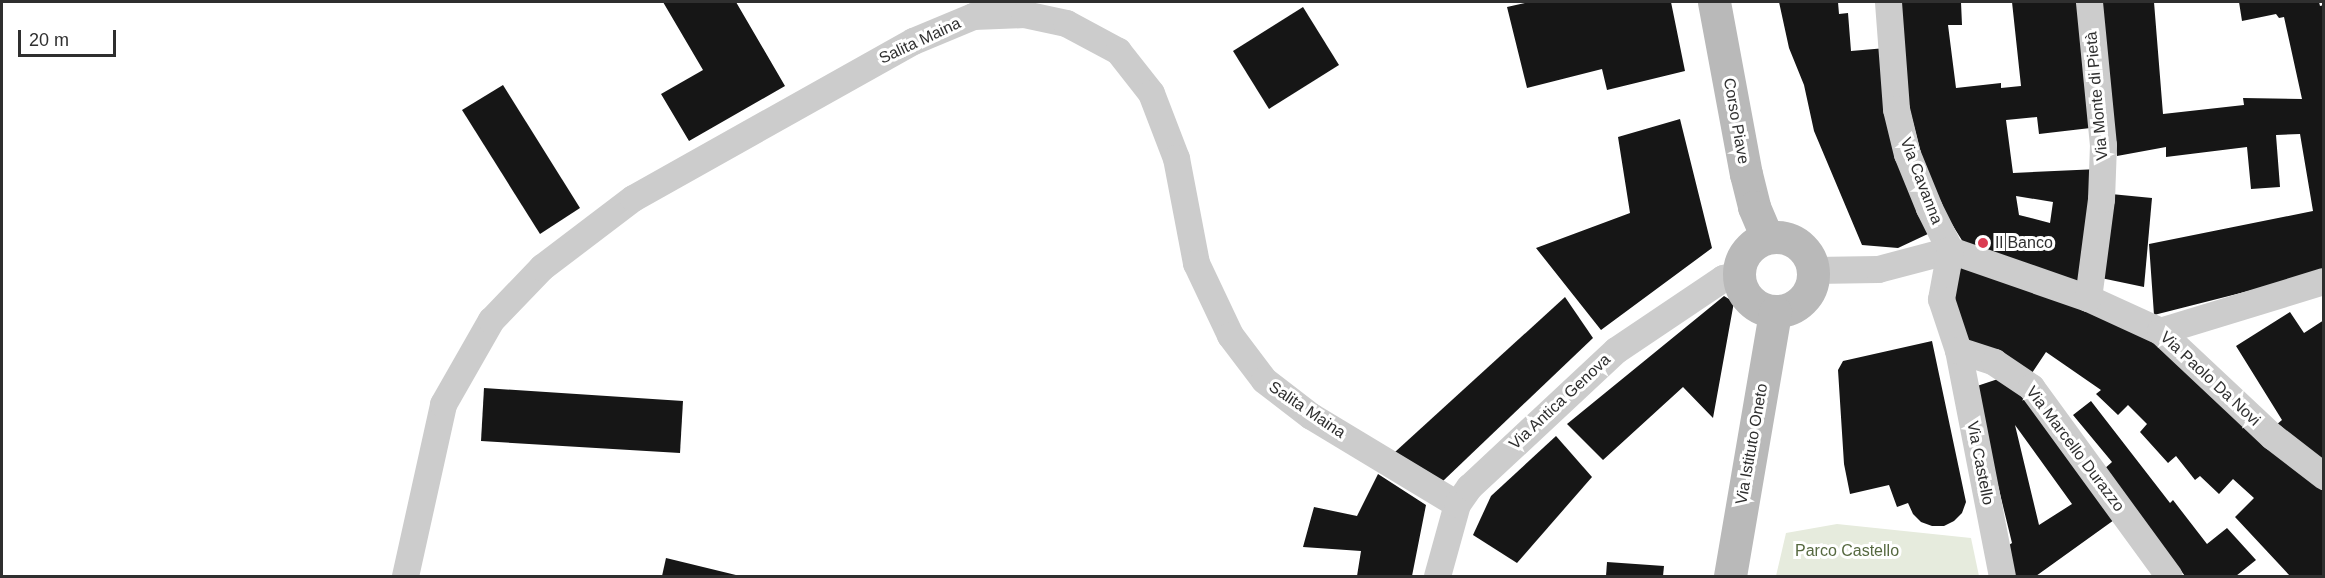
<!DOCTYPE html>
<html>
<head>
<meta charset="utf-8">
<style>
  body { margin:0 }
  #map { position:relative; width:2325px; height:578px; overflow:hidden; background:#fff; font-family:Arial,sans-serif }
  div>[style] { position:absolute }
  .green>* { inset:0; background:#e6ebdd }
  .building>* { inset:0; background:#161616 }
  .street>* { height:27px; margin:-13.5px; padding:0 13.5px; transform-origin:13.5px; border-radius:13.5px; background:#ccc }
  .secondary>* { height:33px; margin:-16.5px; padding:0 16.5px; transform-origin:16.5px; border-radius:16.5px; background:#b9b9b9 }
  .secondary>.ring { margin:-16.5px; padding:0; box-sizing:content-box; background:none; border:33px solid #b9b9b9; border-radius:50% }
  .dots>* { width:16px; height:16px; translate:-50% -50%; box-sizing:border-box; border:3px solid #fff; border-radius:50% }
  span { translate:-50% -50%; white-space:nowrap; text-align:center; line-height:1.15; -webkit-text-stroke:6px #fff; paint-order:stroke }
  .street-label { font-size:16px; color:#2f2f2f }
  .poi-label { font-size:16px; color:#2f2f2f }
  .left { translate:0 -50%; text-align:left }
  .park-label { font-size:16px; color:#55683f }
  .frame { position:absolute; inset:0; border:3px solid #2f2f2f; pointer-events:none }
  .scale { position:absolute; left:18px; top:30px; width:98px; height:27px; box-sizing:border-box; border:3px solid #2f2f2f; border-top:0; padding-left:8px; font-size:18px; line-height:21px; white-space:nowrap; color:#2f2f2f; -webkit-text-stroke:4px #fff; paint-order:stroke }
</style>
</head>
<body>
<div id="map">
  <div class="green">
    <div style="clip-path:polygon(1837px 524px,1971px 538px,1979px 576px,1776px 576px,1786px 533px)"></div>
  </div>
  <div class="building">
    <div style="clip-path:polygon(663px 2px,736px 2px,785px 86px,689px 141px,661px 94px,703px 70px)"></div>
    <div style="clip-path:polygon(1530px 2px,1671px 2px,1685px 71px,1607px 90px,1602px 69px,1527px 88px,1507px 7px)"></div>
    <div style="clip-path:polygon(1779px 2px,1838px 2px,1839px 14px,1848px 13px,1851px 51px,1886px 48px,1930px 233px,1898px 248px,1862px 245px,1814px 131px,1804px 85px,1789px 48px)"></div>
    <div style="clip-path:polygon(evenodd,1899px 2px,1961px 2px,1962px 25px,1948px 25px,1956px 88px,2001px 83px,2001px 88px,2021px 86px,2012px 2px,2080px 2px,2099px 127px,2039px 134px,2037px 117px,2006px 120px,2013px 173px,2099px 169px,2079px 287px,1963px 242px,1945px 213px,1924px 165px,1908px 103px,1899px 2px,2016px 196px,2053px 202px,2050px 223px,2019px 215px,2016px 196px)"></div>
    <div style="clip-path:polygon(2102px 2px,2154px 2px,2163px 114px,2244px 105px,2243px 98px,2302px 99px,2284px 17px,2279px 18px,2276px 14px,2242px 21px,2239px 2px,2319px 2px,2320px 6px,2324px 5px,2324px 272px,2154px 315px,2149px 244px,2313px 211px,2300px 134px,2276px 135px,2280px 187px,2251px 189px,2247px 147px,2166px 157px,2166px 147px,2117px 156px)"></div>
    <div style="clip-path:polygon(1303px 7px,1339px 65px,1269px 109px,1233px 51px)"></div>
    <div style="clip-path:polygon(503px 85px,580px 208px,540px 234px,462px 110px)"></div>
    <div style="clip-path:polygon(1680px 119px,1712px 248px,1601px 330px,1536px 248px,1630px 213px,1618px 137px)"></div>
    <div style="clip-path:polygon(2111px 194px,2152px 198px,2144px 287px,2101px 278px)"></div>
    <div style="clip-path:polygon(1956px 265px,2053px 292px,2157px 339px,2324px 483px,2324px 576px,2290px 576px,2235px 517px,2254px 498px,2233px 479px,2219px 494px,2200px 476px,2195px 480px,2176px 456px,2168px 463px,2140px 432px,2147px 424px,2128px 405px,2118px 415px,2096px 394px,2101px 390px,2046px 352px,2032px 373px,1967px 340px,1951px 305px)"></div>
    <div style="clip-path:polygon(1724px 296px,1734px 302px,1713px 418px,1683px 387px,1603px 460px,1567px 424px)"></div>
    <div style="clip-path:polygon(1565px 297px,1593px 338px,1443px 481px,1395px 452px)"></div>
    <div style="clip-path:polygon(2290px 312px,2304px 333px,2324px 320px,2324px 461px,2276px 425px,2282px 420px,2236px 346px)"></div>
    <div style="clip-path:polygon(1932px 341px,1966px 502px,1962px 513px,1954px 521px,1944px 526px,1932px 526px,1921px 522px,1913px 514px,1908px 503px,1897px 507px,1889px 485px,1850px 494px,1844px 464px,1838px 370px,1843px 361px)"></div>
    <div style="clip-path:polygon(evenodd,2007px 376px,2121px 515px,2036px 576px,2013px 576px,2006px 547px,2012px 543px,1974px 387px,2007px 376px,2015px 425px,2072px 504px,2039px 525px,2015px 425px)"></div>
    <div style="clip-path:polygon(484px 388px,683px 401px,680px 453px,481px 441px)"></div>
    <div style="clip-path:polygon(2091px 401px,2170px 503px,2173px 500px,2207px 544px,2227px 528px,2256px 560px,2236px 576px,2185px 576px,2103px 470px,2112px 462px,2073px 415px)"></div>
    <div style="clip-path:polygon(1556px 436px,1592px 477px,1517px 563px,1473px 535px,1491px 496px)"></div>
    <div style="clip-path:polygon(1378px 474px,1426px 505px,1412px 576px,1357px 576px,1361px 551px,1303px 547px,1314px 507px,1357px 516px)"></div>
    <div style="clip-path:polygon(666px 558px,740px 576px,662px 576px)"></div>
    <div style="clip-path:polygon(1607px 562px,1664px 566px,1663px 576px,1606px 576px)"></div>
  </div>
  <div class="street">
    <div style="left:1888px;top:2px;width:107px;rotate:85.7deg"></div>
    <div style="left:1896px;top:109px;width:46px;rotate:76.3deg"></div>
    <div style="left:1907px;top:154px;width:58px;rotate:67.8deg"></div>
    <div style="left:1929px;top:208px;width:47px;rotate:63.4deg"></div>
    <div style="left:1950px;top:250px;width:146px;rotate:19.2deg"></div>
    <div style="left:2088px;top:298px;width:79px;rotate:24.6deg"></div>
    <div style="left:2160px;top:331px;width:154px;rotate:43.2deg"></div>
    <div style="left:2272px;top:436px;width:66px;rotate:37.6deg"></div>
    <div style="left:1814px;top:270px;width:64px;rotate:-0.9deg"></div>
    <div style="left:1878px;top:269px;width:74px;rotate:-14.8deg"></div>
    <div style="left:1950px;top:250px;width:50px;rotate:100.4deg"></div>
    <div style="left:1941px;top:299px;width:54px;rotate:71.6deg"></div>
    <div style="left:1958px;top:350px;width:230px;rotate:79deg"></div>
    <div style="left:2088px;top:298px;width:100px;rotate:-82.5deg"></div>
    <div style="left:2101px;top:199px;width:54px;rotate:-87.9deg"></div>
    <div style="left:2103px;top:145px;width:144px;rotate:-95.6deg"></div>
    <div style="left:2160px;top:331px;width:171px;rotate:-17deg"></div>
    <div style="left:1958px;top:350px;width:38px;rotate:18deg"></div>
    <div style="left:1994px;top:362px;width:45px;rotate:34deg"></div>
    <div style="left:2031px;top:387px;width:234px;rotate:53.9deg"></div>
    <div style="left:405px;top:576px;width:176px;rotate:-77.5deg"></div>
    <div style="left:443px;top:404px;width:97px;rotate:-60.3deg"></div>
    <div style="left:491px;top:320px;width:74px;rotate:-46.1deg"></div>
    <div style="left:542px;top:267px;width:114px;rotate:-37.2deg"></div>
    <div style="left:633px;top:198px;width:321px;rotate:-29.3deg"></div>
    <div style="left:913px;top:41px;width:65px;rotate:-22.6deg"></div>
    <div style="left:973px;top:16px;width:51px;rotate:-2.2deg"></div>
    <div style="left:1024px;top:14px;width:43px;rotate:12.1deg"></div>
    <div style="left:1066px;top:23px;width:59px;rotate:28.3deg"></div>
    <div style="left:1118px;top:51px;width:53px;rotate:51.8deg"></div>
    <div style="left:1151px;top:93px;width:70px;rotate:69deg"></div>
    <div style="left:1176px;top:158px;width:107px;rotate:79.2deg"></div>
    <div style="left:1196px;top:263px;width:80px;rotate:64.7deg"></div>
    <div style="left:1230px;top:335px;width:56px;rotate:52.9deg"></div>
    <div style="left:1264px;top:380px;width:59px;rotate:37.5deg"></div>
    <div style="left:1311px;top:416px;width:170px;rotate:31.1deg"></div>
    <div style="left:1437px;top:576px;width:75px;rotate:-74.5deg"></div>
    <div style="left:1457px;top:504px;width:21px;rotate:-55deg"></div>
    <div style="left:1469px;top:487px;width:201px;rotate:-43deg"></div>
    <div style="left:1616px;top:350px;width:129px;rotate:-33.9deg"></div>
    <div style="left:1723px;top:278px;width:16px;rotate:-15deg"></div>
  </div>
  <div class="secondary">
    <div style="left:1714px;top:2px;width:175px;rotate:79.5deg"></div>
    <div style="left:1746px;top:174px;width:34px;rotate:76deg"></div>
    <div style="left:1754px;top:207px;width:33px;rotate:67deg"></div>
    <div class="ring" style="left:1739px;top:237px;width:41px;height:41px"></div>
    <div style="left:1730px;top:576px;width:268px;rotate:-80.3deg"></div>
  </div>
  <div class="dots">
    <div style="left:1983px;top:243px;background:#db3c53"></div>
  </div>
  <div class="street-label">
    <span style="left:920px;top:41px;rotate:-25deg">Salita Maina</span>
    <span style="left:2097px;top:96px;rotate:-95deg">Via Monte di Pietà</span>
    <span style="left:1736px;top:121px;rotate:80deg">Corso Piave</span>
    <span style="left:1921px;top:181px;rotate:69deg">Via Cavanna</span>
    <span style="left:2210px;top:379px;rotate:43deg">Via Paolo Da Novi</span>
    <span style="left:1560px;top:402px;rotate:-43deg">Via Antica Genova</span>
    <span style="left:1307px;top:410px;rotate:34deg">Salita Maina</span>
    <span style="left:1752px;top:444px;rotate:-80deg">Via Istituto Oneto</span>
    <span style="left:2075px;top:449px;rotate:53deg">Via Marcello Durazzo</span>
    <span style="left:1980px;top:463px;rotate:79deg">Via Castello</span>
  </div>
  <div class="poi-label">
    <span class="left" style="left:1995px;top:243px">Il Banco</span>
  </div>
  <div class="park-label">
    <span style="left:1847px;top:551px">Parco Castello</span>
  </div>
  <div class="frame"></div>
  <div class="scale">20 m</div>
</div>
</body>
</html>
